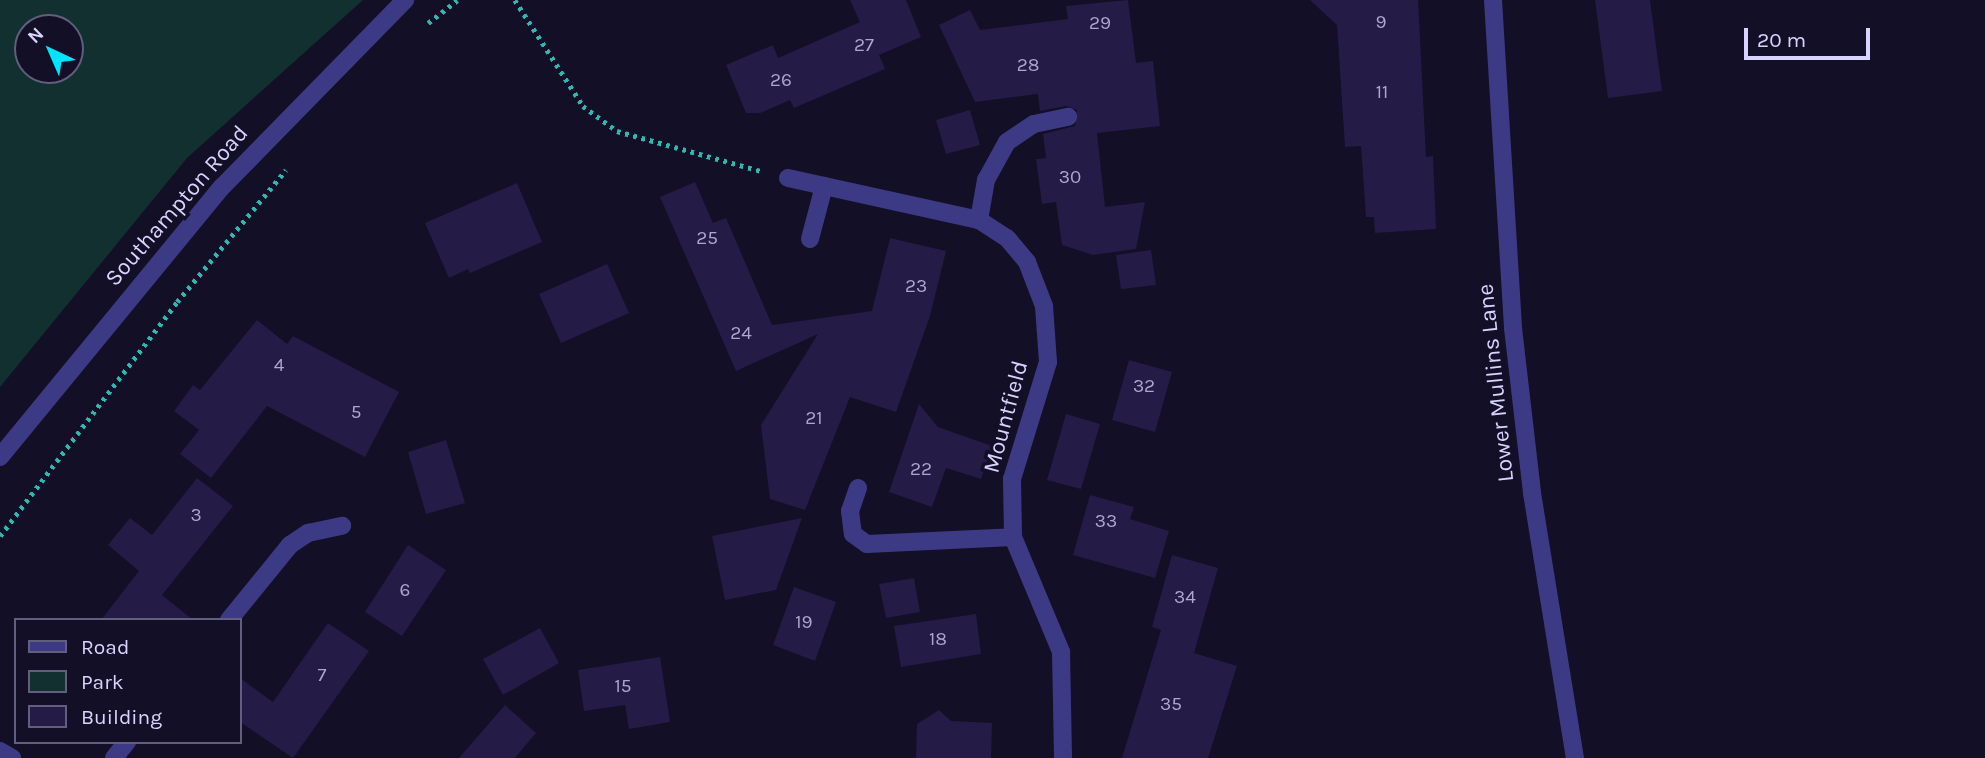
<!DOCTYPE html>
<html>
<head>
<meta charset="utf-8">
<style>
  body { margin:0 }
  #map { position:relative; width:1985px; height:758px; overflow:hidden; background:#130f26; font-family:Karla,sans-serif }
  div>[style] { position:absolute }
  .green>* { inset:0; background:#12302f }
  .building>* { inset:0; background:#241b47 }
  .path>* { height:4.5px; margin-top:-2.25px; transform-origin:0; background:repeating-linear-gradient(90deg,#2fb8b0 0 3.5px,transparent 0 8.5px) }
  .minor>* { height:18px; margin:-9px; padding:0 9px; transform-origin:9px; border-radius:9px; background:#3d3a85 }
  .tertiary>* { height:18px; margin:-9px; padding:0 9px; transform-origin:9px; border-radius:9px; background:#3d3a85 }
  span { translate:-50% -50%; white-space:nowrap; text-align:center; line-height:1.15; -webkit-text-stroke:7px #130f26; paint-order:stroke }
  .number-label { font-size:19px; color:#aca6d1 }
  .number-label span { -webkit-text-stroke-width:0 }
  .street-label { font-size:23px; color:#d9d4ff }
  .legend { position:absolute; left:14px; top:618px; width:228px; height:126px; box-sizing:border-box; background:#130f26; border:2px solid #625e7d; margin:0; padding:9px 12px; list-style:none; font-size:21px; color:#d9d4ff }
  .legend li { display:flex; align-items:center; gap:14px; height:35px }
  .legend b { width:35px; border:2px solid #625e7d }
  .north { position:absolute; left:14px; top:14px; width:70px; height:70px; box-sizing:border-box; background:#130f26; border:2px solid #625e7d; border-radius:50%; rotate:316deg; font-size:19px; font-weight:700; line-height:28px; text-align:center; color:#d9d4ff }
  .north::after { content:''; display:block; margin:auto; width:24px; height:32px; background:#00e5ff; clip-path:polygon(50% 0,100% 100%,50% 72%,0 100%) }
  .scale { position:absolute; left:1744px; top:28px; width:126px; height:32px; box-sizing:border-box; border:4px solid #d9d4ff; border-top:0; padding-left:9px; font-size:21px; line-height:24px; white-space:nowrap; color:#d9d4ff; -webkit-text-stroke:5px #130f26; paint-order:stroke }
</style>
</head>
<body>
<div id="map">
  <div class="green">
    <div style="clip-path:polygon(evenodd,0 0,363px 0,187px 158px,0 387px,0 0,28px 28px,70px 28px,70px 70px,28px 70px,28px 28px)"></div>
  </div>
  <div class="building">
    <div style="clip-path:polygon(850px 0,906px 0,921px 37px,879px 55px,885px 69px,794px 108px,790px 100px,760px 113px,746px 113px,726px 65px,773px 45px,778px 58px,860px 22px)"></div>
    <div style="clip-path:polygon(1128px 0,1136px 63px,1153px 61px,1160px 126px,1097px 133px,1105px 207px,1145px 202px,1136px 249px,1093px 255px,1062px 245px,1056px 202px,1042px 204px,1036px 159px,1046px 158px,1043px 134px,1075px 126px,1077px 110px,1066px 106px,1040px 111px,1038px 94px,975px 102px,939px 25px,970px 10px,980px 30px,1068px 19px,1066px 6px)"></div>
    <div style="clip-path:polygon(1310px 0,1418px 0,1426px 157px,1433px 156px,1436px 229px,1375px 233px,1374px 217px,1366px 217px,1361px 146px,1345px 147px,1337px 25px)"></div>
    <div style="clip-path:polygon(1595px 0,1650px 0,1662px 91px,1608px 98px)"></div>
    <div style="clip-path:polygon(970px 110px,980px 145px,946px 154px,936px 120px)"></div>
    <div style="clip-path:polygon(695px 182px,713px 223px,726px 218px,772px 325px,872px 311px,890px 238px,946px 251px,930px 316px,896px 412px,850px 397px,805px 510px,770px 499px,761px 425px,818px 334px,736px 371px,660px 197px)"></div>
    <div style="clip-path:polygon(517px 183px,542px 242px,470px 273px,468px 269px,449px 278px,425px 223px)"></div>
    <div style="clip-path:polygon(1151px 250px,1156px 285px,1121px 289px,1116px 255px)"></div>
    <div style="clip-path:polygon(607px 264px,629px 313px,561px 343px,539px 294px)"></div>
    <div style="clip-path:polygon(257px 320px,287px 344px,293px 336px,399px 392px,365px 457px,267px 406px,211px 478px,180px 454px,199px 430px,174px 411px,193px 385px,200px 390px)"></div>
    <div style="clip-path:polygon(1129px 360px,1172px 372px,1155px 432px,1112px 420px)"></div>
    <div style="clip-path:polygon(919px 404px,938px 427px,992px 446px,981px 479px,946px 468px,932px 507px,889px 492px)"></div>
    <div style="clip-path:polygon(1066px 414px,1100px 424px,1081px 489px,1047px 480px)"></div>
    <div style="clip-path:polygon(446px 440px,465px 503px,426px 514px,408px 452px)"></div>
    <div style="clip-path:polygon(197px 478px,233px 506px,162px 595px,193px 620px,101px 620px,139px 571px,108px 545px,130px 518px,152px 535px)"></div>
    <div style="clip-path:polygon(1090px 495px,1134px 507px,1130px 519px,1169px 531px,1155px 578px,1073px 555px)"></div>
    <div style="clip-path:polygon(802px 518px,776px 590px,725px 600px,712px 536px)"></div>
    <div style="clip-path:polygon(408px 545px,446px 570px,402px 636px,365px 612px)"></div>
    <div style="clip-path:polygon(1172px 555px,1218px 568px,1194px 653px,1237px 666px,1208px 758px,1122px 758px,1161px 630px,1152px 627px)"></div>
    <div style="clip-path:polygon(914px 578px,920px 612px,886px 618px,879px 584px)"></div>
    <div style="clip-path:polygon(794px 587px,836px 602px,815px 661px,773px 645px)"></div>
    <div style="clip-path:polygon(976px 614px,981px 654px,901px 667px,894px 626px)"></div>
    <div style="clip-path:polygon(328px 623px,369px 651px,293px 758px,240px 722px,240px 678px,273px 702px)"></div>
    <div style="clip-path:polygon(540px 628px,559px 663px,503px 695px,483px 659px)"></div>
    <div style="clip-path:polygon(660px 657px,670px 722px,629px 729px,625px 705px,584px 711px,578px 670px)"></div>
    <div style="clip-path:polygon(505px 705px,536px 733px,515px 758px,459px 758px)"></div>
    <div style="clip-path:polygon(939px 710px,951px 721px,992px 723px,991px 758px,916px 758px,917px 724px)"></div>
  </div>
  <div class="path">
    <div style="left:515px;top:0;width:126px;rotate:57.3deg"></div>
    <div style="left:583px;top:106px;width:42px;rotate:36.3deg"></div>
    <div style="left:617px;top:131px;width:149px;rotate:15.5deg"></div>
    <div style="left:428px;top:23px;width:37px;rotate:-38deg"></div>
    <div style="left:0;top:536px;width:293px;rotate:-52.9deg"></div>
    <div style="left:177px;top:302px;width:171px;rotate:-50.5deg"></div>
  </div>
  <div class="minor">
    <div style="left:1493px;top:0;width:329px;rotate:86.5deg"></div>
    <div style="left:1513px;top:328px;width:166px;rotate:83.4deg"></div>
    <div style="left:1532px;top:493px;width:268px;rotate:80.8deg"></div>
    <div style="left:788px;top:178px;width:196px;rotate:12.4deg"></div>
    <div style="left:979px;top:220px;width:33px;rotate:33deg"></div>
    <div style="left:1007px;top:238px;width:31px;rotate:50deg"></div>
    <div style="left:1027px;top:262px;width:47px;rotate:68.9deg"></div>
    <div style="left:1044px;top:306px;width:56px;rotate:85.9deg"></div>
    <div style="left:1048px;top:362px;width:122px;rotate:107.1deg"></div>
    <div style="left:1012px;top:479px;width:58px;rotate:89deg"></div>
    <div style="left:1013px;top:537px;width:125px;rotate:67.3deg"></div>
    <div style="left:1061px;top:652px;width:106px;rotate:88.9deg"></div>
    <div style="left:979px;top:220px;width:41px;rotate:-80.1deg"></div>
    <div style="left:986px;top:180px;width:43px;rotate:-61.1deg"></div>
    <div style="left:1007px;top:142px;width:32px;rotate:-34deg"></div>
    <div style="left:1034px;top:124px;width:35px;rotate:-12deg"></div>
    <div style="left:810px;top:239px;width:55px;rotate:-75.2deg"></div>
    <div style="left:858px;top:488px;width:24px;rotate:109deg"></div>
    <div style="left:850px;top:511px;width:23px;rotate:83deg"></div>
    <div style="left:853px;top:534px;width:17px;rotate:36deg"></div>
    <div style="left:867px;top:544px;width:146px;rotate:-2.7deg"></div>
    <div style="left:229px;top:620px;width:97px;rotate:-50.9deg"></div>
    <div style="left:290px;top:545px;width:22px;rotate:-34deg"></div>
    <div style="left:308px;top:533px;width:35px;rotate:-12deg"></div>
    <div style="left:0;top:751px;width:14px;rotate:30deg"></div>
    <div style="left:114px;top:758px;width:21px;rotate:-51deg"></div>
  </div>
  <div class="tertiary">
    <div style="left:0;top:457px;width:350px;rotate:-50.6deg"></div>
    <div style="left:222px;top:187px;width:262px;rotate:-45.6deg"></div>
  </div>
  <div class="number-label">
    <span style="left:1381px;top:23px">9</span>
    <span style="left:1100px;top:24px">29</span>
    <span style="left:864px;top:46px">27</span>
    <span style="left:1028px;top:66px">28</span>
    <span style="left:781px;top:81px">26</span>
    <span style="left:1382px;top:93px">11</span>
    <span style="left:1070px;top:178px">30</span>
    <span style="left:707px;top:239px">25</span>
    <span style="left:916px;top:287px">23</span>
    <span style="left:741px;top:334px">24</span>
    <span style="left:279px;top:366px">4</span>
    <span style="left:1144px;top:387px">32</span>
    <span style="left:356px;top:413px">5</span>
    <span style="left:814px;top:419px">21</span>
    <span style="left:921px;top:470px">22</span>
    <span style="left:196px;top:516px">3</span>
    <span style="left:1106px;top:522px">33</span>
    <span style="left:405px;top:591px">6</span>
    <span style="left:1185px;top:598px">34</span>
    <span style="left:804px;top:623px">19</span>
    <span style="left:938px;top:640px">18</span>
    <span style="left:322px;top:676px">7</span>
    <span style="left:623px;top:687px">15</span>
    <span style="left:1171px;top:705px">35</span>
  </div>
  <div class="street-label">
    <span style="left:177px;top:206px;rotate:-49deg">Southampton Road</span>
    <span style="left:1496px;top:383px;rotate:-96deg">Lower Mullins Lane</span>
    <span style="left:1006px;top:417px;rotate:-75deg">Mountfield</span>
  </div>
  <ul class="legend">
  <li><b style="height:9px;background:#3d3a85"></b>Road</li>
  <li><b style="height:19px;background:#12302f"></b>Park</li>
  <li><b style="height:19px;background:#241b47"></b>Building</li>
  </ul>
  <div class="north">N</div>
  <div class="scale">20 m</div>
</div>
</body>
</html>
